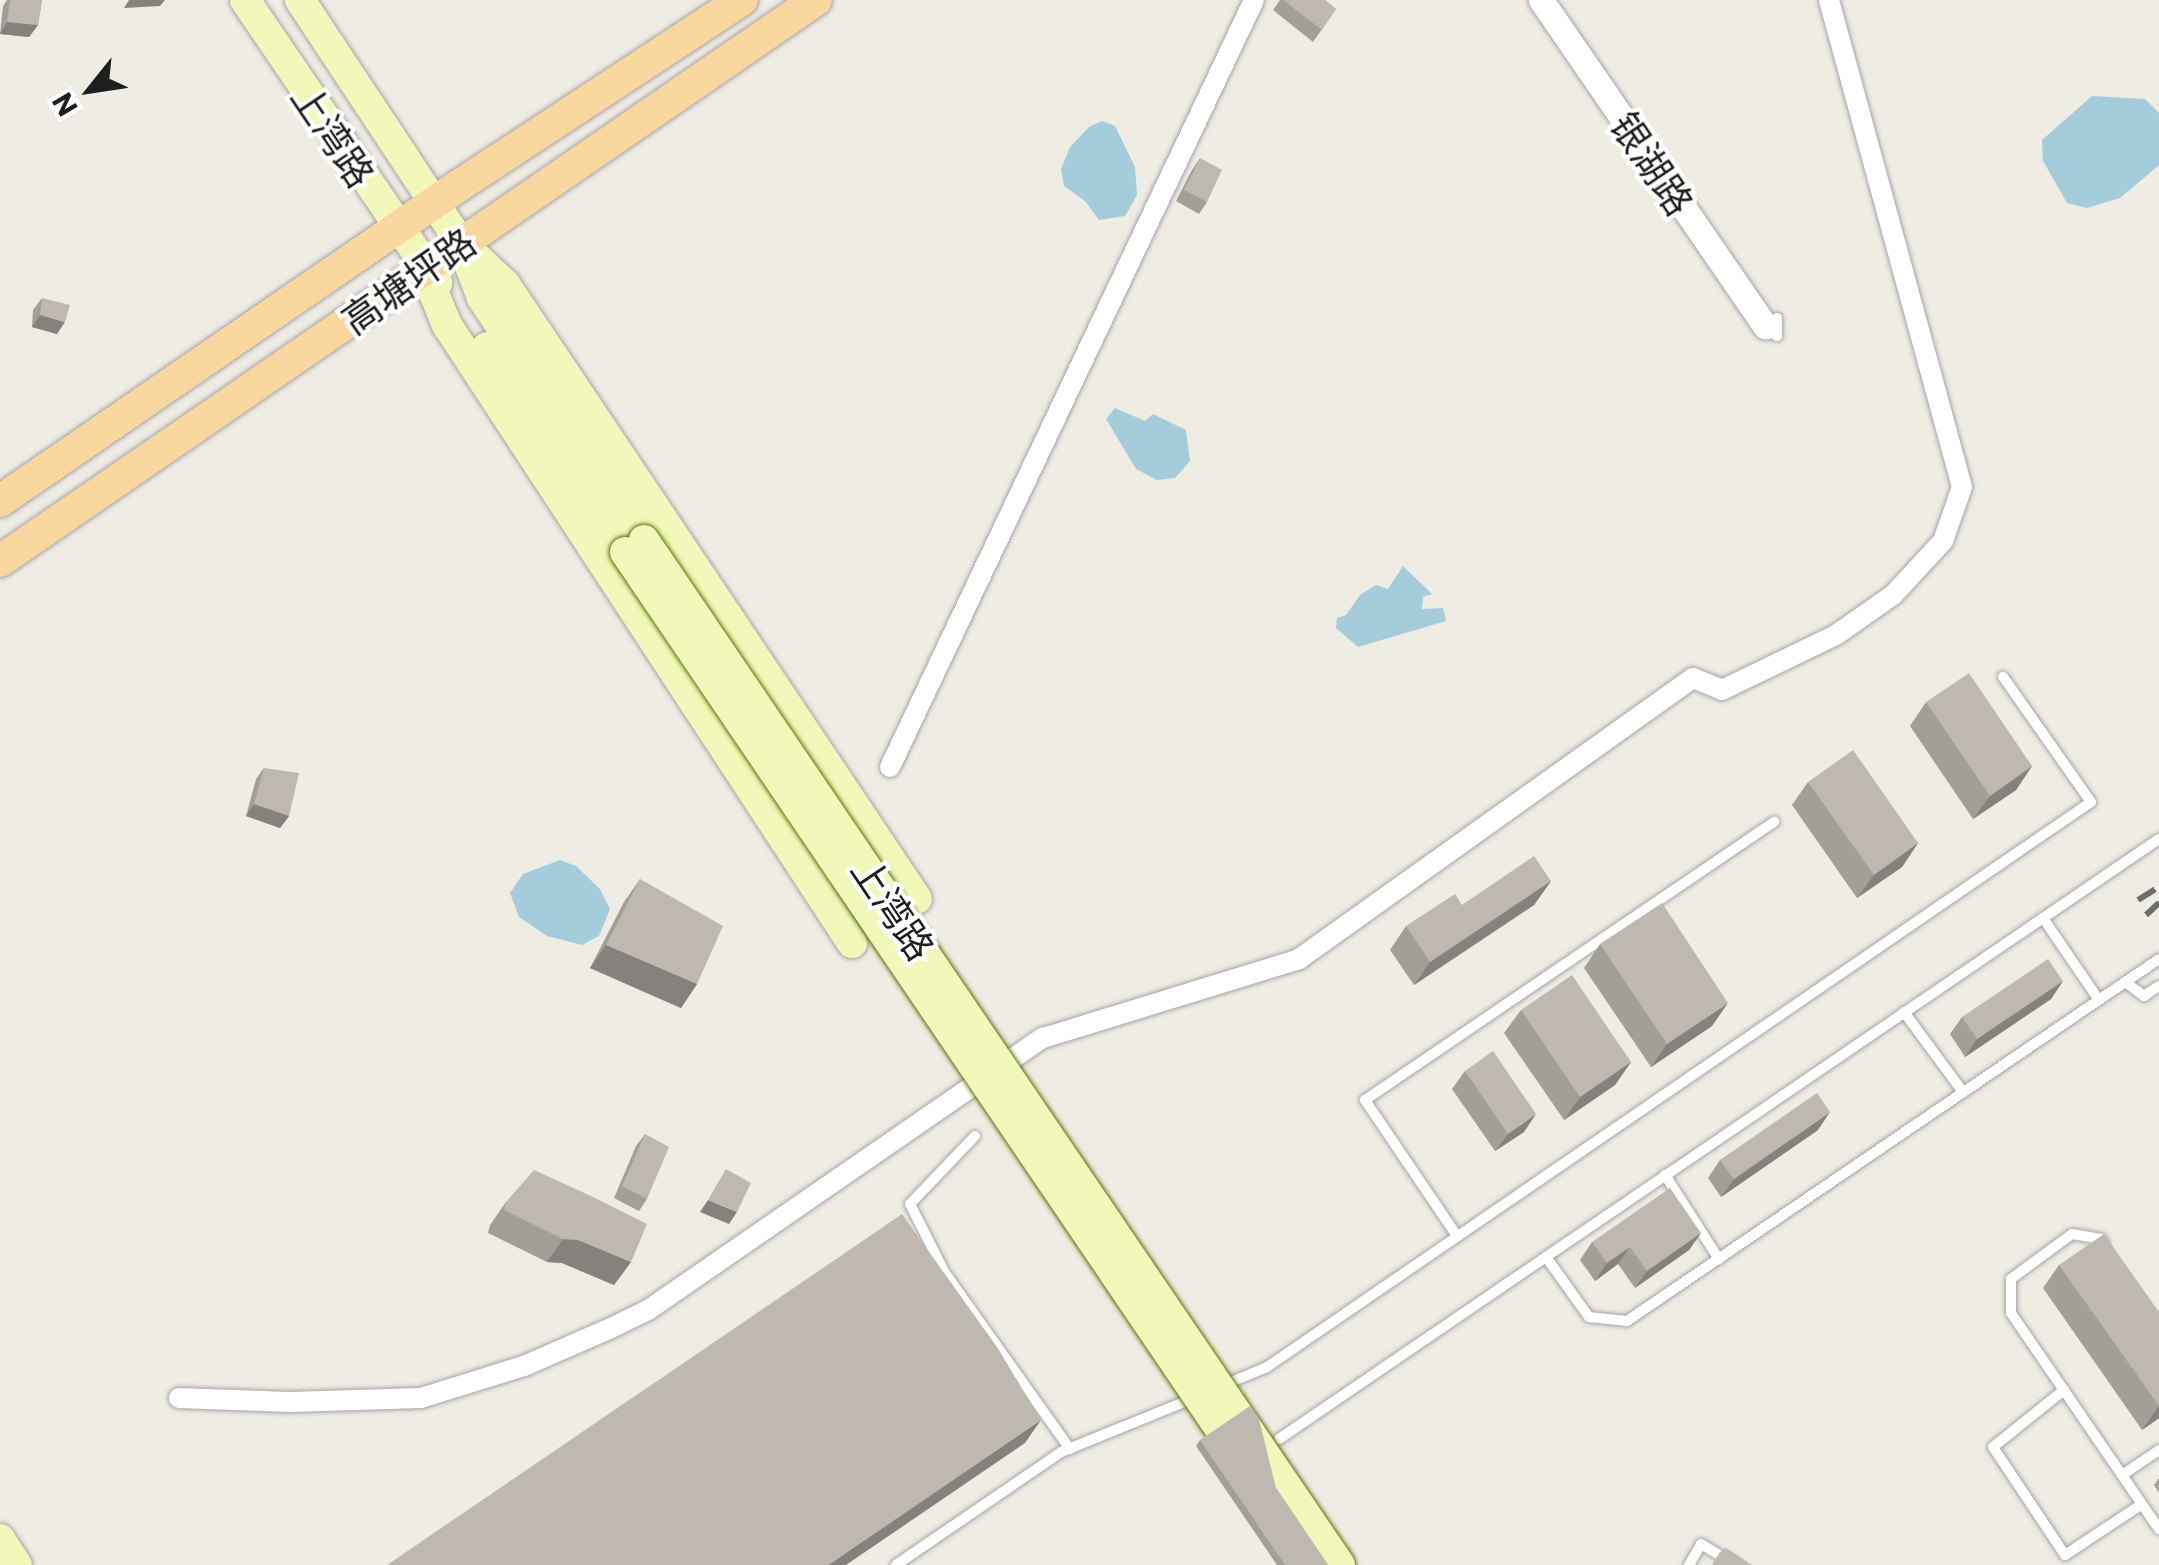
<!DOCTYPE html>
<html>
<head>
<meta charset="utf-8">
<style>
  body { margin:0 }
  #map { position:relative; width:2159px; height:1565px; overflow:hidden; background:#efece4; font-family:Commissioner,"Noto Sans SC",sans-serif }
  div>[style] { position:absolute }
  .water>* { inset:0; background:#a5ccdb }
  .roads { filter:drop-shadow(0 0 2px #a5a5a5) drop-shadow(0 0 2px #a5a5a5) }
  .service>* { height:10px; margin:-5px; padding:0 5px; transform-origin:5px; border-radius:5px; background:#fff }
  .minor>* { height:20px; margin:-10px; padding:0 10px; transform-origin:10px; border-radius:10px; background:#fff }
  .tertiary>* { height:25px; margin:-12.5px; padding:0 12.5px; transform-origin:12.5px; border-radius:12.5px; background:#fff }
  .secondary>* { height:30px; margin:-15px; padding:0 15px; transform-origin:15px; border-radius:15px; background:#f1f8b9 }
  .primary>* { height:32px; margin:-16px; padding:0 16px; transform-origin:16px; border-radius:16px; background:#f9d79e }
  .rail>* { height:6px; margin-top:-3px; transform-origin:0; background:repeating-linear-gradient(90deg,#6c6c6c 0 20px,transparent 0 40px) }
  .bridges { filter:drop-shadow(0 0 2px #607208) drop-shadow(0 0 2px #607208) }
  .secondary-bridge>* { height:30px; margin:-15px; padding:0 15px; transform-origin:15px; border-radius:15px; background:#f1f8b9 }
  .wall>* { inset:0; background:#a49e98 }
  .shaded-wall>* { inset:0; background:#86817c }
  .building>* { inset:0; background:#bfb8b1 }
  span { translate:-50% -50%; white-space:nowrap; text-align:center; line-height:1.15; -webkit-text-stroke:8px #fff; paint-order:stroke }
  .street-label { font-size:38px; color:#1e1e1e }
  .north { position:absolute; left:40px; top:40px; width:100px; height:100px; -webkit-text-stroke:8px #fff; paint-order:stroke; rotate:240deg; font-size:28px; font-weight:700; line-height:40px; text-align:center; color:#1e1e1e }
  .north::after { content:''; display:block; margin:auto; width:35px; height:45px; background:#1e1e1e; clip-path:polygon(50% 0,100% 100%,50% 72%,0 100%) }
</style>
</head>
<body>
<div id="map">
  <div class="water">
    <div style="clip-path:polygon(2092px 96px,2145px 99px,2159px 113px,2159px 165px,2120px 198px,2087px 208px,2067px 203px,2043px 161px,2042px 140px)"></div>
    <div style="clip-path:polygon(1102px 121px,1115px 126px,1135px 167px,1137px 195px,1125px 216px,1099px 220px,1085px 201px,1064px 186px,1061px 169px,1070px 147px,1089px 127px)"></div>
    <div style="clip-path:polygon(1115px 408px,1145px 421px,1153px 414px,1186px 430px,1190px 461px,1175px 478px,1157px 480px,1136px 469px,1106px 419px)"></div>
    <div style="clip-path:polygon(1403px 566px,1432px 594px,1423px 597px,1422px 609px,1443px 608px,1446px 621px,1358px 647px,1336px 628px,1337px 618px,1346px 615px,1360px 595px,1376px 585px,1388px 589px)"></div>
    <div style="clip-path:polygon(560px 860px,576px 866px,600px 889px,610px 909px,599px 936px,582px 945px,547px 936px,519px 917px,510px 893px,523px 874px)"></div>
  </div>
  <div class="roads">
    <div class="service">
      <div style="left:1765px;top:327px;width:15px;rotate:37deg"></div>
      <div style="left:1777px;top:336px;width:18px;rotate:-90deg"></div>
      <div style="left:2043px;top:918px;width:99px;rotate:55.7deg"></div>
      <div style="left:2125px;top:982px;width:24px;rotate:36deg"></div>
      <div style="left:2144px;top:996px;width:18px;rotate:-34deg"></div>
      <div style="left:1904px;top:1012px;width:99px;rotate:53.6deg"></div>
      <div style="left:975px;top:1136px;width:94px;rotate:133.7deg"></div>
      <div style="left:910px;top:1204px;width:77px;rotate:63.1deg"></div>
      <div style="left:945px;top:1273px;width:216px;rotate:54.6deg"></div>
      <div style="left:1665px;top:1175px;width:100px;rotate:57.3deg"></div>
      <div style="left:1457px;top:1236px;width:164px;rotate:-124.1deg"></div>
      <div style="left:1365px;top:1100px;width:495px;rotate:-34.2deg"></div>
      <div style="left:2104px;top:1244px;width:6px;rotate:-121deg"></div>
      <div style="left:2101px;top:1239px;width:29px;rotate:-170deg"></div>
      <div style="left:2072px;top:1234px;width:76px;rotate:143.6deg"></div>
      <div style="left:2011px;top:1279px;width:34px;rotate:90deg"></div>
      <div style="left:2011px;top:1313px;width:262px;rotate:55.6deg"></div>
      <div style="left:1546px;top:1257px;width:74px;rotate:54.4deg"></div>
      <div style="left:1589px;top:1317px;width:38px;rotate:6deg"></div>
      <div style="left:1627px;top:1321px;width:643px;rotate:-34.23deg"></div>
      <div style="left:1224px;top:1385px;width:47px;rotate:-22.7deg"></div>
      <div style="left:1267px;top:1367px;width:999px;rotate:-34.44deg"></div>
      <div style="left:2091px;top:802px;width:153px;rotate:-125.1deg"></div>
      <div style="left:2064px;top:1390px;width:91px;rotate:141.2deg"></div>
      <div style="left:1993px;top:1447px;width:130px;rotate:56.3deg"></div>
      <div style="left:2065px;top:1555px;width:92px;rotate:-33.5deg"></div>
      <div style="left:1279px;top:1439px;width:1065px;rotate:-34.29deg"></div>
      <div style="left:2122px;top:1475px;width:45px;rotate:-34deg"></div>
      <div style="left:896px;top:1565px;width:200px;rotate:-34.4deg"></div>
      <div style="left:1061px;top:1452px;width:144px;rotate:-22.1deg"></div>
      <div style="left:1689px;top:1565px;width:24px;rotate:-60deg"></div>
      <div style="left:1701px;top:1544px;width:41px;rotate:31deg"></div>
    </div>
    <div class="minor">
      <div style="left:890px;top:767px;width:849px;rotate:-64.61deg"></div>
      <div style="left:179px;top:1398px;width:111px;rotate:2.1deg"></div>
      <div style="left:290px;top:1402px;width:131px;rotate:-1.7deg"></div>
      <div style="left:421px;top:1398px;width:108px;rotate:-17.3deg"></div>
      <div style="left:524px;top:1366px;width:95px;rotate:-23.6deg"></div>
      <div style="left:611px;top:1328px;width:41px;rotate:-25.9deg"></div>
      <div style="left:648px;top:1310px;width:480px;rotate:-34.6deg"></div>
      <div style="left:1043px;top:1038px;width:268px;rotate:-17.1deg"></div>
      <div style="left:1299px;top:959px;width:484px;rotate:-35.5deg"></div>
      <div style="left:1693px;top:678px;width:31px;rotate:22deg"></div>
      <div style="left:1722px;top:690px;width:127px;rotate:-25.8deg"></div>
      <div style="left:1836px;top:635px;width:70px;rotate:-35.1deg"></div>
      <div style="left:1893px;top:595px;width:74px;rotate:-47.2deg"></div>
      <div style="left:1943px;top:541px;width:57px;rotate:-70.6deg"></div>
      <div style="left:1962px;top:487px;width:505px;rotate:-105.28deg"></div>
    </div>
    <div class="tertiary">
      <div style="left:1541px;top:0;width:396px;rotate:55.5deg"></div>
    </div>
    <div class="secondary">
      <div style="left:245px;top:0;width:342px;rotate:55.8deg"></div>
      <div style="left:300px;top:0;width:291px;rotate:56.5deg"></div>
      <div style="left:461px;top:243px;width:59px;rotate:69.1deg"></div>
      <div style="left:482px;top:298px;width:291px;rotate:56.2deg"></div>
      <div style="left:461px;top:243px;width:60px;rotate:43deg"></div>
      <div style="left:505px;top:284px;width:740px;rotate:56.18deg"></div>
      <div style="left:424px;top:269px;width:61px;rotate:67.7deg"></div>
      <div style="left:447px;top:325px;width:739px;rotate:56.76deg"></div>
      <div style="left:487px;top:347px;width:247px;rotate:56.1deg"></div>
      <div style="left:0;top:1539px;width:31px;rotate:57deg"></div>
    </div>
    <div class="primary">
      <div style="left:0;top:501px;width:558px;rotate:-34.49deg"></div>
      <div style="left:460px;top:185px;width:337px;rotate:-33.3deg"></div>
      <div style="left:0;top:561px;width:990px;rotate:-34.51deg"></div>
    </div>
  </div>
  <div class="rail">
    <div style="left:2138px;top:900px;width:25px;rotate:-32deg"></div>
    <div style="left:2146px;top:915px;width:18px;rotate:-43deg"></div>
  </div>
  <div class="bridges">
    <div class="secondary-bridge">
      <div style="left:644px;top:540px;width:1239px;rotate:55.82deg"></div>
      <div style="left:625px;top:552px;width:1097px;rotate:55.85deg"></div>
    </div>
  </div>
  <div class="wall">
    <div style="clip-path:polygon(7px 0,42px 0,38px 25px,29px 37px,0 34px,3px 6px)"></div>
    <div style="clip-path:polygon(1280px 0,1325px 0,1336px 9px,1313px 42px,1273px 10px)"></div>
    <div style="clip-path:polygon(1200px 158px,1207px 202px,1199px 214px,1176px 201px,1192px 170px)"></div>
    <div style="clip-path:polygon(42px 298px,57px 334px,32px 327px,33px 310px)"></div>
    <div style="clip-path:polygon(1926px 702px,2032px 766px,2016px 790px,1973px 819px,1910px 726px)"></div>
    <div style="clip-path:polygon(264px 768px,289px 816px,280px 828px,246px 816px,256px 779px)"></div>
    <div style="clip-path:polygon(1808px 782px,1918px 843px,1902px 867px,1857px 898px,1792px 805px)"></div>
    <div style="clip-path:polygon(640px 879px,697px 984px,681px 1008px,590px 968px,624px 902px)"></div>
    <div style="clip-path:polygon(1551px 881px,1534px 905px,1414px 985px,1390px 950px,1406px 926px,1462px 905px)"></div>
    <div style="clip-path:polygon(1600px 944px,1712px 1026px,1651px 1067px,1584px 968px)"></div>
    <div style="clip-path:polygon(2063px 981px,2051px 999px,1965px 1057px,1950px 1034px,1962px 1017px)"></div>
    <div style="clip-path:polygon(1521px 1010px,1631px 1062px,1615px 1085px,1564px 1120px,1504px 1033px)"></div>
    <div style="clip-path:polygon(1465px 1071px,1524px 1132px,1495px 1151px,1452px 1089px)"></div>
    <div style="clip-path:polygon(1818px 1130px,1721px 1197px,1708px 1178px,1720px 1160px)"></div>
    <div style="clip-path:polygon(645px 1134px,647px 1199px,639px 1211px,614px 1198px,636px 1146px)"></div>
    <div style="clip-path:polygon(506px 1202px,631px 1262px,614px 1285px,562px 1263px,547px 1262px,488px 1233px,490px 1225px)"></div>
    <div style="clip-path:polygon(1701px 1233px,1689px 1250px,1635px 1288px,1618px 1264px,1595px 1281px,1580px 1260px,1592px 1242px)"></div>
    <div style="clip-path:polygon(2059px 1265px,2159px 1312px,2159px 1418px,2142px 1430px,2043px 1288px)"></div>
    <div style="clip-path:polygon(1200px 1440px,1276px 1488px,1328px 1565px,1277px 1565px,1196px 1446px)"></div>
    <div style="clip-path:polygon(2159px 1478px,2159px 1493px,2154px 1485px)"></div>
  </div>
  <div class="shaded-wall">
    <div style="clip-path:polygon(129px 0,165px 0,160px 6px,124px 8px)"></div>
    <div style="clip-path:polygon(7px 22px,38px 25px,29px 37px,0 34px)"></div>
    <div style="clip-path:polygon(40px 315px,65px 322px,57px 334px,32px 327px)"></div>
    <div style="clip-path:polygon(2032px 766px,2016px 790px,1973px 819px,1990px 796px)"></div>
    <div style="clip-path:polygon(254px 804px,289px 816px,280px 828px,246px 816px)"></div>
    <div style="clip-path:polygon(1918px 843px,1902px 867px,1857px 898px,1874px 875px)"></div>
    <div style="clip-path:polygon(1551px 881px,1534px 905px,1414px 985px,1430px 962px)"></div>
    <div style="clip-path:polygon(606px 945px,697px 984px,681px 1008px,590px 968px)"></div>
    <div style="clip-path:polygon(2063px 981px,2051px 999px,1965px 1057px,1977px 1039px)"></div>
    <div style="clip-path:polygon(1728px 1003px,1712px 1026px,1651px 1067px,1667px 1044px)"></div>
    <div style="clip-path:polygon(1631px 1062px,1615px 1085px,1564px 1120px,1580px 1097px)"></div>
    <div style="clip-path:polygon(1830px 1112px,1818px 1130px,1721px 1197px,1734px 1179px)"></div>
    <div style="clip-path:polygon(1536px 1114px,1524px 1132px,1495px 1151px,1508px 1134px)"></div>
    <div style="clip-path:polygon(708px 1200px,737px 1212px,729px 1224px,700px 1212px)"></div>
    <div style="clip-path:polygon(1701px 1233px,1689px 1250px,1635px 1288px,1647px 1271px)"></div>
    <div style="clip-path:polygon(563px 1239px,578px 1240px,631px 1262px,614px 1285px,562px 1263px,547px 1262px)"></div>
    <div style="clip-path:polygon(1630px 1247px,1618px 1264px,1595px 1281px,1607px 1263px)"></div>
    <div style="clip-path:polygon(2159px 1406px,2159px 1418px,2142px 1430px)"></div>
    <div style="clip-path:polygon(1041px 1420px,1025px 1443px,846px 1565px,828px 1565px)"></div>
  </div>
  <div class="building">
    <div style="clip-path:polygon(10px 0,42px 0,38px 25px,7px 22px)"></div>
    <div style="clip-path:polygon(1283px 0,1325px 0,1336px 9px,1322px 30px)"></div>
    <div style="clip-path:polygon(1200px 158px,1222px 170px,1207px 202px,1184px 190px)"></div>
    <div style="clip-path:polygon(42px 298px,70px 305px,65px 322px,40px 315px)"></div>
    <div style="clip-path:polygon(1969px 673px,2032px 766px,1990px 796px,1926px 702px)"></div>
    <div style="clip-path:polygon(1853px 750px,1918px 843px,1874px 875px,1808px 782px)"></div>
    <div style="clip-path:polygon(264px 768px,299px 773px,289px 816px,254px 804px)"></div>
    <div style="clip-path:polygon(1534px 856px,1551px 881px,1430px 962px,1406px 926px,1455px 894px,1462px 905px)"></div>
    <div style="clip-path:polygon(640px 879px,723px 926px,697px 984px,606px 945px)"></div>
    <div style="clip-path:polygon(1662px 903px,1728px 1003px,1667px 1044px,1600px 944px)"></div>
    <div style="clip-path:polygon(2048px 959px,2063px 981px,1977px 1039px,1962px 1017px)"></div>
    <div style="clip-path:polygon(1572px 975px,1631px 1062px,1580px 1097px,1521px 1010px)"></div>
    <div style="clip-path:polygon(1493px 1051px,1536px 1114px,1508px 1134px,1465px 1071px)"></div>
    <div style="clip-path:polygon(1817px 1093px,1830px 1112px,1734px 1179px,1720px 1160px)"></div>
    <div style="clip-path:polygon(645px 1134px,669px 1147px,647px 1199px,622px 1186px)"></div>
    <div style="clip-path:polygon(726px 1169px,751px 1183px,737px 1212px,708px 1200px)"></div>
    <div style="clip-path:polygon(534px 1170px,591px 1196px,647px 1224px,631px 1262px,578px 1240px,563px 1239px,504px 1210px,506px 1202px)"></div>
    <div style="clip-path:polygon(1670px 1188px,1701px 1233px,1647px 1271px,1630px 1247px,1607px 1263px,1592px 1242px)"></div>
    <div style="clip-path:polygon(902px 1214px,997px 1347px,1041px 1420px,828px 1565px,387px 1565px)"></div>
    <div style="clip-path:polygon(2104px 1234px,2159px 1312px,2159px 1406px,2059px 1265px)"></div>
    <div style="clip-path:polygon(1250px 1406px,1259px 1419px,1276px 1488px,1328px 1565px,1285px 1565px,1200px 1440px)"></div>
    <div style="clip-path:polygon(1726px 1548px,1752px 1565px,1712px 1565px,1719px 1553px)"></div>
  </div>
  <div class="street-label">
    <span style="left:334px;top:135px;rotate:56deg">上湾路</span>
    <span style="left:1653px;top:163px;rotate:56deg">银湖路</span>
    <span style="left:408px;top:280px;rotate:-35deg">高塘坪路</span>
    <span style="left:894px;top:908px;rotate:56deg">上湾路</span>
  </div>
  <div class="north">N</div>
</div>
</body>
</html>
